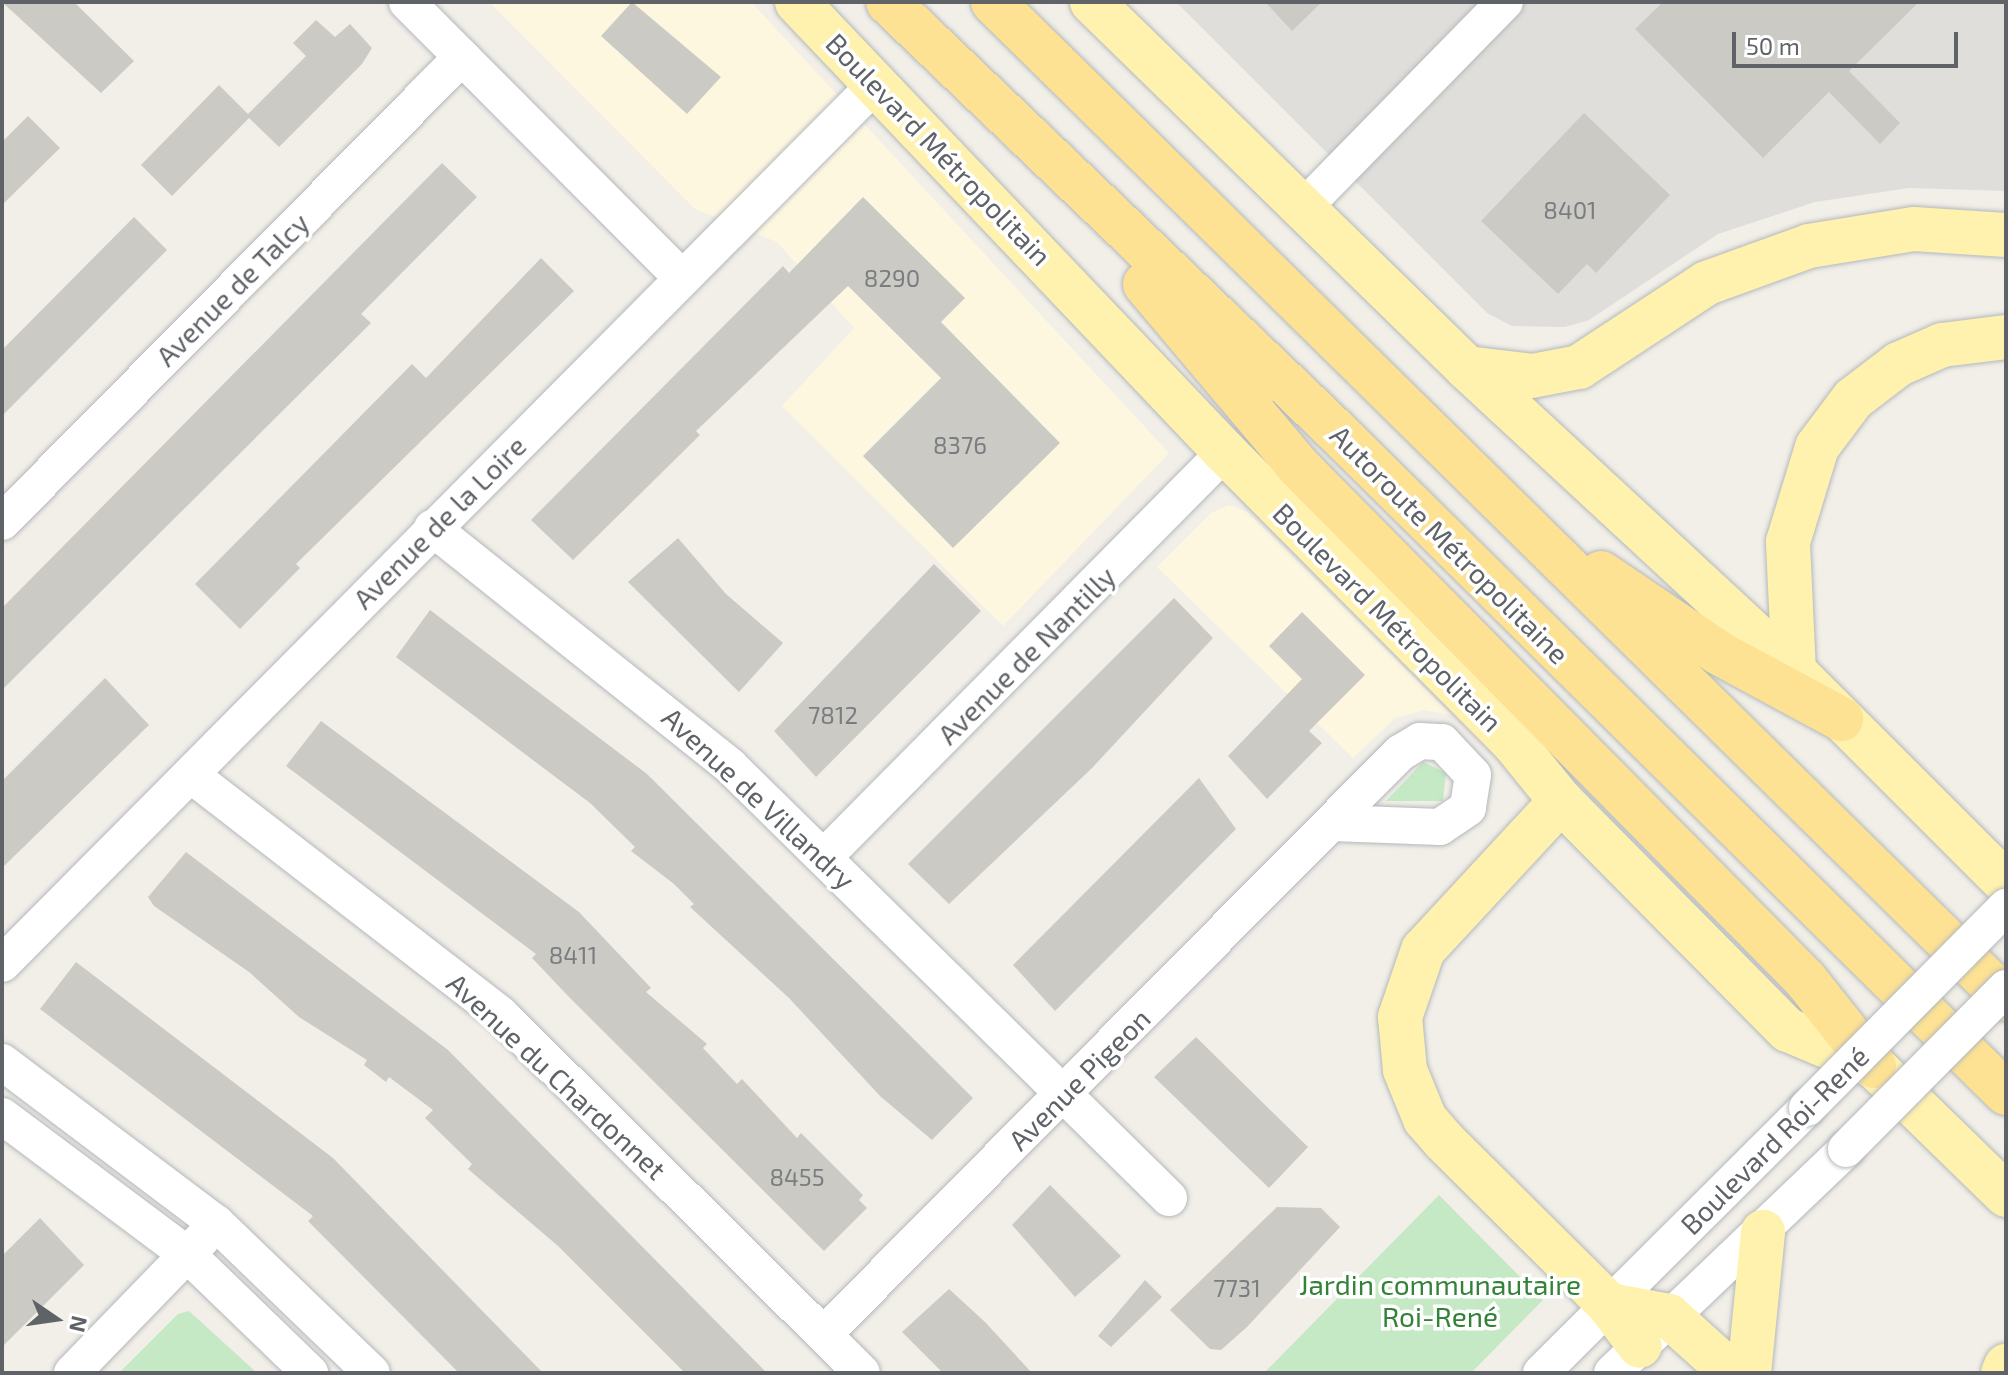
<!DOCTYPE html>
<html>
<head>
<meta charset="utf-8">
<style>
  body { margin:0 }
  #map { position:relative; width:2008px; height:1375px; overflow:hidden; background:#f1efe8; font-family:"Exo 2",sans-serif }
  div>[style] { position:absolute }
  .commercial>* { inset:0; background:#fef7e0 }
  .industrial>* { inset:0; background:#e0deda }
  .green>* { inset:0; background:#c5e8c5 }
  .building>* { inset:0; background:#cccac5 }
  .roads { filter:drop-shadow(0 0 2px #b5b8bc) drop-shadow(0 0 2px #b5b8bc) }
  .minor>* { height:36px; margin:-18px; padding:0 18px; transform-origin:18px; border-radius:18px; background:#fff }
  .major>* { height:44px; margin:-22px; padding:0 22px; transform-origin:22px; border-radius:22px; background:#fff2af }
  .highway>* { height:44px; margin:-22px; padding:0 22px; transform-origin:22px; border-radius:22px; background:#fde293 }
  .bridges { filter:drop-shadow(0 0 2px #b5b8bc) drop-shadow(0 0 2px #b5b8bc) }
  .minor-bridge>* { height:36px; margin:-18px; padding:0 18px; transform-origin:18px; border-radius:18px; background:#fff }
  span { translate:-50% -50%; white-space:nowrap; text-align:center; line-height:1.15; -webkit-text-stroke:7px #fff; paint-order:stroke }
  .number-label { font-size:24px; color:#7a7d7f }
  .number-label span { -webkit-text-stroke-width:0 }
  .street-label { font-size:28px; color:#5f6368 }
  .park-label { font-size:28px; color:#348238 }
  .frame { position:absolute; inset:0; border:4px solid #5f6368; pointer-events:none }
  .north { position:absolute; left:16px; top:1279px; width:80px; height:80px; -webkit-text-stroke:6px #fff; paint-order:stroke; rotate:103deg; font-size:22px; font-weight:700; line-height:32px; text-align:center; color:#5f6368 }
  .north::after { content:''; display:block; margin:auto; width:28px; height:36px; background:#5f6368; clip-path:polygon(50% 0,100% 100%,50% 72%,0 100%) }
  .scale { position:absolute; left:1732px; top:32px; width:226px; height:36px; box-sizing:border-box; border:4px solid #5f6368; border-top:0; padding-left:10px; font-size:24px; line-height:28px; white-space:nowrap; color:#5f6368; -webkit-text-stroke:6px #fff; paint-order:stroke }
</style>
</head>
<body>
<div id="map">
  <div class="commercial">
    <div style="clip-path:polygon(489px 2px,751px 2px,1169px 453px,1003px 626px,782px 406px,854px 328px,777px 242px,695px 209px)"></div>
    <div style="clip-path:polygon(1229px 505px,1247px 512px,1452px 715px,1424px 710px,1395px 718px,1353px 758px,1157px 567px,1211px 513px)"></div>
  </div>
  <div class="industrial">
    <div style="clip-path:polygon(1176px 2px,2006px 2px,2006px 191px,1909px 188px,1815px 202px,1718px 234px,1589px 320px,1565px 327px,1512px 326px,1487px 313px)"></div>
  </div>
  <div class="green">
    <div style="clip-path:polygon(1423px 762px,1446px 773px,1443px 801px,1386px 801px)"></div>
    <div style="clip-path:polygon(1439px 1195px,1543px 1300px,1471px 1373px,1264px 1373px)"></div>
    <div style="clip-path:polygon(189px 1311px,257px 1373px,119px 1373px,178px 1314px)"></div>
  </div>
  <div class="building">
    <div style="clip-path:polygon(2px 2px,74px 2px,134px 61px,101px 93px)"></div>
    <div style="clip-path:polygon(632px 2px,721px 77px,687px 114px,601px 36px)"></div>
    <div style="clip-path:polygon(1265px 2px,1322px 2px,1292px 31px)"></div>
    <div style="clip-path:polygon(1663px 2px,1919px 2px,1849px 71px,1900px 123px,1880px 144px,1829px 92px,1763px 158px,1635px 29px)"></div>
    <div style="clip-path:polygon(316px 20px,335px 37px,350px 24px,372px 48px,362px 64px,279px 147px,249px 118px,172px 196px,141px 165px,219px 85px,248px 114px,306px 56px,293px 43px)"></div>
    <div style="clip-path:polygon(1584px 113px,1670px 195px,1596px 273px,1587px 264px,1558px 294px,1481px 221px)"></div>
    <div style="clip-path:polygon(28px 116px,60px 148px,2px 205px,2px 142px)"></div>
    <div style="clip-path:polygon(442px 163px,477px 197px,361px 314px,371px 323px,2px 690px,2px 608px)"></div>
    <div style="clip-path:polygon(863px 197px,965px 298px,941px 322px,1060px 443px,953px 548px,863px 456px,941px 378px,848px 286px,696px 431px,700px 435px,573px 560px,531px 520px,783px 266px,789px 273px)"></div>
    <div style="clip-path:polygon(134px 217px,167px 250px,2px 416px,2px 350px)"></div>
    <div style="clip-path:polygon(541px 258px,574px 291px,296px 564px,300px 568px,240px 629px,195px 584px,412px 364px,426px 378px)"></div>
    <div style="clip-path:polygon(678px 538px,726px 594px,783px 643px,739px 692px,628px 582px)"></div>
    <div style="clip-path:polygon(934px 564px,981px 611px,816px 777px,774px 731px)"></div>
    <div style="clip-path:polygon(1174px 598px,1213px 638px,1092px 768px,949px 904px,908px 864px)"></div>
    <div style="clip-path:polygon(430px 610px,647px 774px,973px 1098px,932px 1140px,880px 1096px,789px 998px,690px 907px,694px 904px,674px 884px,631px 851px,635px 847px,590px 803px,396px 657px)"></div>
    <div style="clip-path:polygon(1302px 612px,1365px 675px,1309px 731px,1322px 743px,1267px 799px,1228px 756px,1302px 679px,1269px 646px)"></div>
    <div style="clip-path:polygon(105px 678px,149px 725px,2px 868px,2px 781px)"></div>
    <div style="clip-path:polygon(321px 721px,579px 912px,651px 988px,646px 992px,707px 1044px,703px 1048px,737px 1084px,742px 1079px,797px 1138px,801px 1133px,863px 1195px,859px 1200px,867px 1208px,824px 1251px,569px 997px,532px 958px,536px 954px,286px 766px)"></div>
    <div style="clip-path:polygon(1199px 778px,1236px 829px,1055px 1011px,1013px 965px)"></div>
    <div style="clip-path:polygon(186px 852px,448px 1050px,767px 1373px,685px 1373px,558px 1246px,468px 1169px,472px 1164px,425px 1118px,433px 1110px,389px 1077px,386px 1082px,364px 1065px,367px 1060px,299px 1017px,249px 972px,154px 906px,148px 897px)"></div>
    <div style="clip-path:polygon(76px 962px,333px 1158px,543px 1373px,459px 1373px,308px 1221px,313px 1216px,40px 1009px)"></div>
    <div style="clip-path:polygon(1196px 1037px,1308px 1147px,1269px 1188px,1154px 1077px)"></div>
    <div style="clip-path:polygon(1050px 1185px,1121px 1256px,1075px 1297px,1012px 1225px)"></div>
    <div style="clip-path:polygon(1277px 1207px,1321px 1208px,1340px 1227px,1247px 1327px,1221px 1350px,1210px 1349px,1170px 1310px)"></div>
    <div style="clip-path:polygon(40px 1218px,84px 1265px,2px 1347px,2px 1256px)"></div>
    <div style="clip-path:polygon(1145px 1280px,1162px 1297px,1111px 1347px,1098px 1336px)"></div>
    <div style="clip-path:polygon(949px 1289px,985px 1322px,1032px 1373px,943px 1373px,902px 1332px)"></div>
  </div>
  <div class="roads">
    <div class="minor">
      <div style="left:407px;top:2px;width:388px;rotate:45.1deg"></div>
      <div style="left:1302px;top:209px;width:290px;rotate:-45.6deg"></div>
      <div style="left:2px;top:522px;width:654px;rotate:-45.31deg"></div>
      <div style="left:432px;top:528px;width:381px;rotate:38.6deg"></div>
      <div style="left:730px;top:766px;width:616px;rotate:44.54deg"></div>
      <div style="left:191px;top:775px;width:392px;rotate:37.7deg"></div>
      <div style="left:501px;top:1015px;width:508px;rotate:44.76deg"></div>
      <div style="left:825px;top:856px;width:569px;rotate:-45.29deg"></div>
      <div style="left:2px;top:964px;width:1243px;rotate:-45.2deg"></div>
      <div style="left:2px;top:1062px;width:268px;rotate:37deg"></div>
      <div style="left:216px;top:1223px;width:216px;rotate:43.9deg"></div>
      <div style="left:2px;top:1116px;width:232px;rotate:36.8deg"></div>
      <div style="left:188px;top:1255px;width:170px;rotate:44deg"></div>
      <div style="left:824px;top:1334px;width:818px;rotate:-45.25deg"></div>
      <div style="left:1400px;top:753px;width:23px;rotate:-31deg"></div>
      <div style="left:1420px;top:741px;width:22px;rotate:3deg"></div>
      <div style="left:1442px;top:742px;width:45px;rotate:46.8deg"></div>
      <div style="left:1473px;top:775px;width:33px;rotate:99deg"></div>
      <div style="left:1468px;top:808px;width:34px;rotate:146deg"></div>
      <div style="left:1440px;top:827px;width:107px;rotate:-177.9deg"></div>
      <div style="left:72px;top:1373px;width:187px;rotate:-45.9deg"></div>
      <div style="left:1541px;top:1373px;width:375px;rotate:-44.9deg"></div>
      <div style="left:1612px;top:1373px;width:324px;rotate:-43.7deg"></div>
    </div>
    <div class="major">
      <div style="left:797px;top:2px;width:621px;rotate:46.44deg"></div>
      <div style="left:1225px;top:452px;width:409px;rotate:45.2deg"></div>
      <div style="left:1513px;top:742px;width:76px;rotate:50.9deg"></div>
      <div style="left:1561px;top:801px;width:322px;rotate:45.3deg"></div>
      <div style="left:1788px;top:1030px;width:93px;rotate:22.7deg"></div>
      <div style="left:1874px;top:1066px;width:185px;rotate:44.3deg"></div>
      <div style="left:1092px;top:2px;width:524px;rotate:44.3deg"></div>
      <div style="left:1467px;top:368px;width:446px;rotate:42.8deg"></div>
      <div style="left:1794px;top:671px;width:300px;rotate:45deg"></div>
      <div style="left:1467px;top:368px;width:65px;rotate:7deg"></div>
      <div style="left:1532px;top:376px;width:48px;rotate:-10.8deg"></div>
      <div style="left:1579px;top:367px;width:153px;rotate:-33.3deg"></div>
      <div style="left:1707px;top:283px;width:109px;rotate:-19.9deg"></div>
      <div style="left:1809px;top:246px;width:106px;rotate:-9.2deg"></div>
      <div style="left:1914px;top:229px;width:92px;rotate:3.7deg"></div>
      <div style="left:1794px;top:671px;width:129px;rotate:-92.7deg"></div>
      <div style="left:1788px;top:542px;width:99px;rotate:-73deg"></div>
      <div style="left:1817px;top:447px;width:60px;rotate:-53.1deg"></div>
      <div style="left:1853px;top:399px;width:58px;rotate:-37.3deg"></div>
      <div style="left:1899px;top:364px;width:47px;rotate:-23.8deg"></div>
      <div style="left:1942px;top:345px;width:64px;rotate:-7.1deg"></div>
      <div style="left:1561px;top:801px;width:203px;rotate:132.8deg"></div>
      <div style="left:1423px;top:950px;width:71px;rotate:108.9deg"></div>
      <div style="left:1400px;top:1017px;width:53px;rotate:84.6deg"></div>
      <div style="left:1405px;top:1070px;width:53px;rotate:67.8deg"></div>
      <div style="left:1425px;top:1119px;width:29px;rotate:49deg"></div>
      <div style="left:1444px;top:1141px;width:233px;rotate:44.8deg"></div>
      <div style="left:1609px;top:1305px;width:51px;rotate:52.9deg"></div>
      <div style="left:1609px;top:1305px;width:61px;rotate:10.4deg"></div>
      <div style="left:1669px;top:1316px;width:85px;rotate:42.1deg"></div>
      <div style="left:1749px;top:1373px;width:142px;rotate:-84.3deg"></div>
      <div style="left:2003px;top:1373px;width:8px;rotate:-67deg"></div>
    </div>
    <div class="highway">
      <div style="left:888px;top:2px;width:616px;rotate:43.75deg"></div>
      <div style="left:1333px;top:428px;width:946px;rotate:44.66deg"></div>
      <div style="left:993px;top:2px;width:1421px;rotate:44.54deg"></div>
      <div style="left:1145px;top:284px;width:238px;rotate:49.9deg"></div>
      <div style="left:1298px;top:466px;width:721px;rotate:45.34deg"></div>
      <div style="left:1805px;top:979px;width:111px;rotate:51.6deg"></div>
      <div style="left:1601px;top:573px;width:143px;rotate:34.1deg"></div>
      <div style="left:1719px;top:653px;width:139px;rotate:28.4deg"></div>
    </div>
  </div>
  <div class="bridges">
    <div class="minor-bridge">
      <div style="left:1807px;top:1108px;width:283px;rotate:-45.3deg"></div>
      <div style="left:1846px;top:1149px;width:227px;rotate:-45.2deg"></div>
    </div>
  </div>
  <div class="number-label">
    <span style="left:1570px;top:210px">8401</span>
    <span style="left:892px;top:278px">8290</span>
    <span style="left:960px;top:445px">8376</span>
    <span style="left:833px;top:715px">7812</span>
    <span style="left:573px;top:955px">8411</span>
    <span style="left:797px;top:1177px">8455</span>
    <span style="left:1237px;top:1288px">7731</span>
  </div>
  <div class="street-label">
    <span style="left:939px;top:149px;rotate:46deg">Boulevard Métropolitain</span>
    <span style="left:232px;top:289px;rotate:-45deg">Avenue de Talcy</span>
    <span style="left:439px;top:522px;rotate:-45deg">Avenue de la Loire</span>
    <span style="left:1450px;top:544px;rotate:45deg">Autoroute Métropolitaine</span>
    <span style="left:1388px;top:617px;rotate:45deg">Boulevard Métropolitain</span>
    <span style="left:1026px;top:655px;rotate:-45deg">Avenue de Nantilly</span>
    <span style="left:759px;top:798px;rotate:43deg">Avenue de Villandry</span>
    <span style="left:557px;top:1076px;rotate:43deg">Avenue du Chardonnet</span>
    <span style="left:1079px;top:1079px;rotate:-45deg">Avenue Pigeon</span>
    <span style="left:1774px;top:1140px;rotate:-45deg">Boulevard Roi-René</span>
  </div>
  <div class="park-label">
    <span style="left:1440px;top:1300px">Jardin communautaire<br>Roi-René</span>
  </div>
  <div class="frame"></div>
  <div class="north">N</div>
  <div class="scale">50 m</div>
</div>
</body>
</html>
